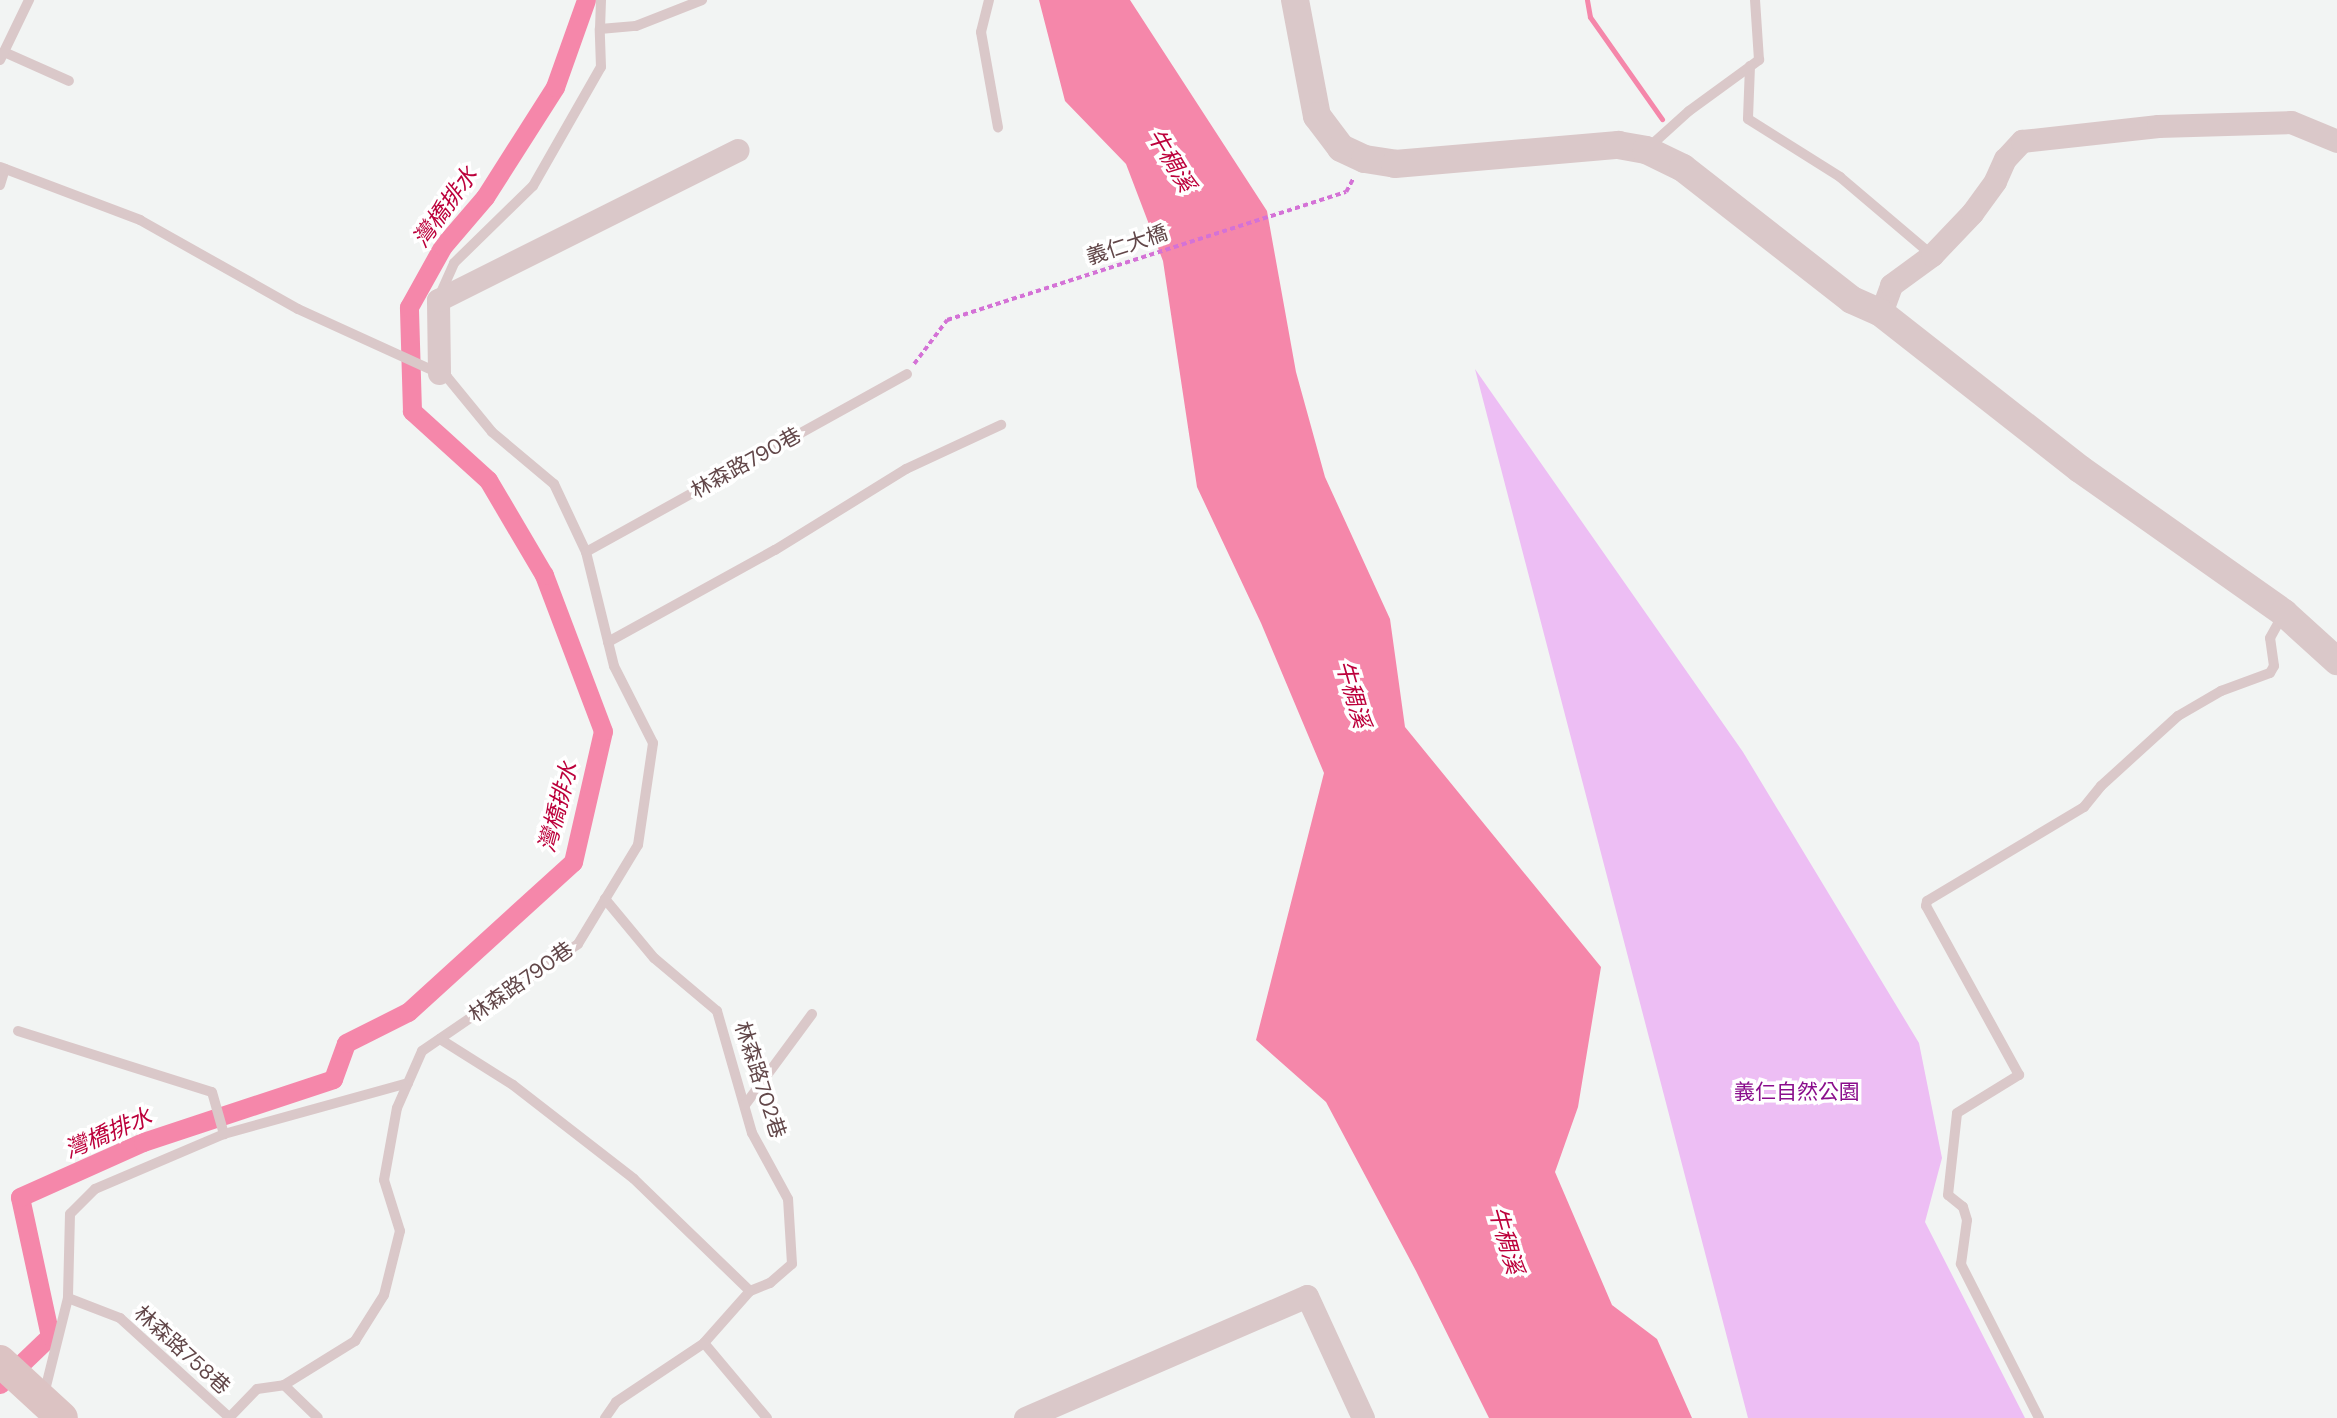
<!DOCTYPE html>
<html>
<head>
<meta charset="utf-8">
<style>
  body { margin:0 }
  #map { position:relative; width:2337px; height:1418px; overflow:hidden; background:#f2f4f3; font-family:"DM Sans","Noto Sans TC",sans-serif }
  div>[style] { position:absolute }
  .green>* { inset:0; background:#edbef4 }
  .water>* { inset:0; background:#f587aa }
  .stream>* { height:5px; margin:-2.5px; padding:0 2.5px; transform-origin:2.5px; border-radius:2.5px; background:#f587aa }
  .canal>* { height:19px; margin:-9.5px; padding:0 9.5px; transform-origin:9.5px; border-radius:9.5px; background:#f587aa }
  .path>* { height:3.5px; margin-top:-1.75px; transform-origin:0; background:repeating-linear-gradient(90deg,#d472d6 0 5px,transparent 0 8.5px) }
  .service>* { height:10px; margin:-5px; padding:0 5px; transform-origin:5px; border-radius:5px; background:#dac8c9 }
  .minor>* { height:23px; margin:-11.5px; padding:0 11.5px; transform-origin:11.5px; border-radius:11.5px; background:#dac8c9 }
  .tertiary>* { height:28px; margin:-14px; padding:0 14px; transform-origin:14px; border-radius:14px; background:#dac8c9 }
  .secondary>* { height:32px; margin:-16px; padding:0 16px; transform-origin:16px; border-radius:16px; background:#dcc3c3 }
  span { translate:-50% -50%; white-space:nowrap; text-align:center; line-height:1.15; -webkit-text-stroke:7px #fff; paint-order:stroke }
  .street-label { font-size:21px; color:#624749 }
  .park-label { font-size:21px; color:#8a0e8c }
  .water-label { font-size:23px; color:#bc003b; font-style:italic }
</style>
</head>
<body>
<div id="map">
  <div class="green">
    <div style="clip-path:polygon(1475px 369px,1743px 752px,1919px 1043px,1942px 1158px,1925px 1222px,2025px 1418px,1748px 1418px)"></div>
  </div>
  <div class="water">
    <div style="clip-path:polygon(1039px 0,1130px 0,1267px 211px,1296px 372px,1325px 477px,1390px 619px,1405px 727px,1601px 967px,1578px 1107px,1555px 1172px,1612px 1305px,1657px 1339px,1692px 1418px,1489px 1418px,1416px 1271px,1326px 1102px,1256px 1040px,1324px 773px,1261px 623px,1197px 487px,1163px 261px,1126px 164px,1065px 101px)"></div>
  </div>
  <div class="stream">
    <div style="left:1587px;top:0;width:17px;rotate:80deg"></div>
    <div style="left:1590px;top:17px;width:125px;rotate:54.8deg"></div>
  </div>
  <div class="canal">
    <div style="left:0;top:1384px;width:69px;rotate:-43.8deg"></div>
    <div style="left:50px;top:1336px;width:142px;rotate:-102.2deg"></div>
    <div style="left:20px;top:1197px;width:135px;rotate:-24.1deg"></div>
    <div style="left:143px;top:1142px;width:200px;rotate:-18.3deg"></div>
    <div style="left:333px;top:1079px;width:38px;rotate:-70deg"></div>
    <div style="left:346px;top:1043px;width:69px;rotate:-26.6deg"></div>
    <div style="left:408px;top:1012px;width:223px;rotate:-42.3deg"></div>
    <div style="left:573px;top:862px;width:134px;rotate:-77.1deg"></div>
    <div style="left:603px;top:731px;width:167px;rotate:-110.7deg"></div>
    <div style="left:544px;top:575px;width:110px;rotate:-120.5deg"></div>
    <div style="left:488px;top:480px;width:103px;rotate:-137.8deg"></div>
    <div style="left:412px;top:411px;width:104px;rotate:-91.7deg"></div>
    <div style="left:409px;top:307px;width:70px;rotate:-60.9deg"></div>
    <div style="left:443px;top:246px;width:65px;rotate:-49.4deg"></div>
    <div style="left:485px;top:197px;width:130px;rotate:-57.5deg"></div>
    <div style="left:555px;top:87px;width:92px;rotate:-70.4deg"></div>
  </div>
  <div class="path">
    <div style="left:914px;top:364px;width:55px;rotate:-53.1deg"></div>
    <div style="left:947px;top:320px;width:419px;rotate:-17.8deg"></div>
    <div style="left:1346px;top:192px;width:15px;rotate:-62deg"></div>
  </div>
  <div class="service">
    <div style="left:601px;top:0;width:29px;rotate:92deg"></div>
    <div style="left:600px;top:29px;width:36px;rotate:-5deg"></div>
    <div style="left:636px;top:26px;width:71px;rotate:-21.5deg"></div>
    <div style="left:989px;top:0;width:33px;rotate:104deg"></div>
    <div style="left:981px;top:32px;width:97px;rotate:79.9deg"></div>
    <div style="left:4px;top:52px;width:71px;rotate:24deg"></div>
    <div style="left:0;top:60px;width:67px;rotate:-64.2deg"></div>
    <div style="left:1750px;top:66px;width:53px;rotate:92.2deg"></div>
    <div style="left:1748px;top:119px;width:109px;rotate:32.2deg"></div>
    <div style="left:1840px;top:177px;width:121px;rotate:40.3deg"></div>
    <div style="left:1648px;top:148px;width:55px;rotate:-42.1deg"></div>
    <div style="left:1689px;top:111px;width:87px;rotate:-36.1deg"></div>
    <div style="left:1759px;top:60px;width:60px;rotate:-93.8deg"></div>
    <div style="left:0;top:167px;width:150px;rotate:20.7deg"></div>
    <div style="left:140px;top:220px;width:181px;rotate:29.4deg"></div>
    <div style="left:298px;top:309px;width:164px;rotate:24.5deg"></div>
    <div style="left:447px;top:377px;width:71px;rotate:50.7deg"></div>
    <div style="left:492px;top:432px;width:81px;rotate:40deg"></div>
    <div style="left:554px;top:484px;width:75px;rotate:64.8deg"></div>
    <div style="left:586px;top:552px;width:367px;rotate:-29deg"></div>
    <div style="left:0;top:185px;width:17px;rotate:-73deg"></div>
    <div style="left:439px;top:297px;width:37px;rotate:-66deg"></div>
    <div style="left:454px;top:263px;width:110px;rotate:-44.3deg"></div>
    <div style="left:533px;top:186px;width:137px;rotate:-60.3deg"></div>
    <div style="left:601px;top:67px;width:38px;rotate:-92deg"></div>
    <div style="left:608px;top:642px;width:191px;rotate:-28.9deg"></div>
    <div style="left:775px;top:550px;width:154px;rotate:-31.7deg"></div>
    <div style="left:906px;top:469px;width:105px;rotate:-24.9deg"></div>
    <div style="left:18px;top:1031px;width:203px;rotate:17.5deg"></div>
    <div style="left:212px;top:1092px;width:44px;rotate:74.1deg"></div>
    <div style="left:224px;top:1134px;width:140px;rotate:156.9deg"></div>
    <div style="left:95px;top:1189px;width:35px;rotate:135deg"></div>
    <div style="left:70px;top:1214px;width:84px;rotate:91.4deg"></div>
    <div style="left:68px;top:1298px;width:99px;rotate:104deg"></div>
    <div style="left:440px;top:1039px;width:86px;rotate:32.2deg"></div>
    <div style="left:513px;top:1085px;width:153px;rotate:37.8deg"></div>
    <div style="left:634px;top:1179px;width:161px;rotate:44deg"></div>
    <div style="left:750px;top:1291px;width:22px;rotate:-22deg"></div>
    <div style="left:770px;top:1283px;width:29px;rotate:-41deg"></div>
    <div style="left:792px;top:1264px;width:65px;rotate:-93.5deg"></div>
    <div style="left:788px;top:1199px;width:75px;rotate:-118.6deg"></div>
    <div style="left:752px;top:1133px;width:127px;rotate:-106deg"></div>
    <div style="left:717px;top:1011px;width:82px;rotate:-139.9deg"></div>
    <div style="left:654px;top:958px;width:77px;rotate:-129.7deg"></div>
    <div style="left:745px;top:1105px;width:113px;rotate:-53.6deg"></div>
    <div style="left:224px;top:1134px;width:191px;rotate:-15.5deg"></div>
    <div style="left:750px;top:1291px;width:69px;rotate:131.5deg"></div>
    <div style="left:704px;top:1343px;width:98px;rotate:50deg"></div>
    <div style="left:68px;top:1298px;width:56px;rotate:21deg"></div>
    <div style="left:120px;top:1318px;width:149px;rotate:42.3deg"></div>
    <div style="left:284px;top:1385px;width:84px;rotate:-31.8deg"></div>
    <div style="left:355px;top:1341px;width:54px;rotate:-57.8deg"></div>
    <div style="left:384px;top:1295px;width:66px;rotate:-76deg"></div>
    <div style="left:400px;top:1231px;width:53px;rotate:-107.4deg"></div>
    <div style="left:384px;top:1180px;width:73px;rotate:-79.8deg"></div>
    <div style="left:397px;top:1108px;width:62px;rotate:-66.3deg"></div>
    <div style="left:422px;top:1051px;width:189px;rotate:-34.4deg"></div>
    <div style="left:578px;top:944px;width:116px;rotate:-58.8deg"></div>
    <div style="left:638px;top:845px;width:103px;rotate:-81.6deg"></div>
    <div style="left:653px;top:743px;width:86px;rotate:-116.9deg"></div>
    <div style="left:614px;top:666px;width:117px;rotate:-103.8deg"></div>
    <div style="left:229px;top:1418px;width:40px;rotate:-46deg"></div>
    <div style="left:257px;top:1389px;width:27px;rotate:-8deg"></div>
    <div style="left:284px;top:1385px;width:47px;rotate:44.1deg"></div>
    <div style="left:605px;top:1418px;width:19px;rotate:-55deg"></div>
    <div style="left:616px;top:1402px;width:106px;rotate:-33.8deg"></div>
    <div style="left:2039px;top:1418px;width:173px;rotate:-116.9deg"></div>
    <div style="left:1961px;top:1264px;width:44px;rotate:-82.2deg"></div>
    <div style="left:1967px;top:1220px;width:14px;rotate:-107deg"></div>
    <div style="left:1963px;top:1207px;width:19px;rotate:-141deg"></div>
    <div style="left:1948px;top:1195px;width:82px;rotate:-83.7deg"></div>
    <div style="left:1957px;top:1113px;width:73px;rotate:-31.5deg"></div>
    <div style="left:2019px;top:1075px;width:193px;rotate:-118.8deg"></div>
    <div style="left:1926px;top:906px;width:5px;rotate:-79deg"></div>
    <div style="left:1927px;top:901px;width:183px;rotate:-30.9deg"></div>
    <div style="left:2084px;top:807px;width:27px;rotate:-51deg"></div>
    <div style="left:2101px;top:786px;width:104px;rotate:-42.3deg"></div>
    <div style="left:2178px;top:716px;width:50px;rotate:-30.2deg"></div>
    <div style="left:2221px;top:691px;width:52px;rotate:-20.2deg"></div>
    <div style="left:2270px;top:673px;width:8px;rotate:-60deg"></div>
    <div style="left:2274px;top:666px;width:28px;rotate:-98deg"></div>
    <div style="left:2270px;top:638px;width:29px;rotate:-61deg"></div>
  </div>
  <div class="minor">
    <div style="left:1881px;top:313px;width:30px;rotate:-70deg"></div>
    <div style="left:1891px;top:285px;width:51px;rotate:-36.2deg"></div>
    <div style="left:1932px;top:255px;width:58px;rotate:-46.4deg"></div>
    <div style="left:1972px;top:213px;width:39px;rotate:-54deg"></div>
    <div style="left:1995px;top:181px;width:24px;rotate:-66deg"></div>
    <div style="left:2005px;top:159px;width:25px;rotate:-47deg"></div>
    <div style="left:2022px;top:141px;width:137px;rotate:-6.3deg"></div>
    <div style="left:2158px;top:126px;width:133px;rotate:-1.7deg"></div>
    <div style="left:2291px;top:122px;width:50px;rotate:22.4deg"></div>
    <div style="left:439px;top:373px;width:73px;rotate:-90.8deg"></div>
    <div style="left:438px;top:300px;width:335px;rotate:-26.6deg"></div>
    <div style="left:1025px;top:1418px;width:307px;rotate:-23.4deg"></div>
    <div style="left:1307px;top:1296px;width:134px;rotate:65.3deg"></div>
  </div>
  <div class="tertiary">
    <div style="left:1295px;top:0;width:118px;rotate:79.3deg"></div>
    <div style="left:1317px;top:116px;width:40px;rotate:53deg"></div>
    <div style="left:1341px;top:148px;width:26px;rotate:25deg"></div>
    <div style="left:1365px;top:159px;width:30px;rotate:9deg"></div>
    <div style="left:1395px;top:164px;width:224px;rotate:-4.9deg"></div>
    <div style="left:1618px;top:145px;width:28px;rotate:10deg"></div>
    <div style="left:1646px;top:150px;width:41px;rotate:25.9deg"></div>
    <div style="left:1683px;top:168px;width:214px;rotate:38deg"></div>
    <div style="left:1852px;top:300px;width:32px;rotate:24deg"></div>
    <div style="left:1881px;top:313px;width:253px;rotate:38.1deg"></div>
    <div style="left:2080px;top:469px;width:250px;rotate:35.2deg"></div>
    <div style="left:2284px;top:613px;width:72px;rotate:42.2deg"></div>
  </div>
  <div class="secondary">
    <div style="left:0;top:1361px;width:84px;rotate:42.6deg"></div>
  </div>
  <div class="street-label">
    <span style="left:1127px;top:245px;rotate:-18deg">義仁大橋</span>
    <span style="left:746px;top:463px;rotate:-29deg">林森路790巷</span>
    <span style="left:521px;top:982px;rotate:-35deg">林森路790巷</span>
    <span style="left:760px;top:1080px;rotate:72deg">林森路702巷</span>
    <span style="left:182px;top:1350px;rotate:42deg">林森路758巷</span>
  </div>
  <div class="park-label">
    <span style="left:1797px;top:1092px">義仁自然公園</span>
  </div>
  <div class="water-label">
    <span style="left:1171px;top:160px;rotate:59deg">牛稠溪</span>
    <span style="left:445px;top:207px;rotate:-54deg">灣橋排水</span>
    <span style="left:1353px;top:694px;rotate:74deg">牛稠溪</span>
    <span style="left:558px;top:807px;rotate:-75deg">灣橋排水</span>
    <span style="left:108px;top:1133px;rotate:-23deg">灣橋排水</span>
    <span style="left:1506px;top:1240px;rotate:74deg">牛稠溪</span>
  </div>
</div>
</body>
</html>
